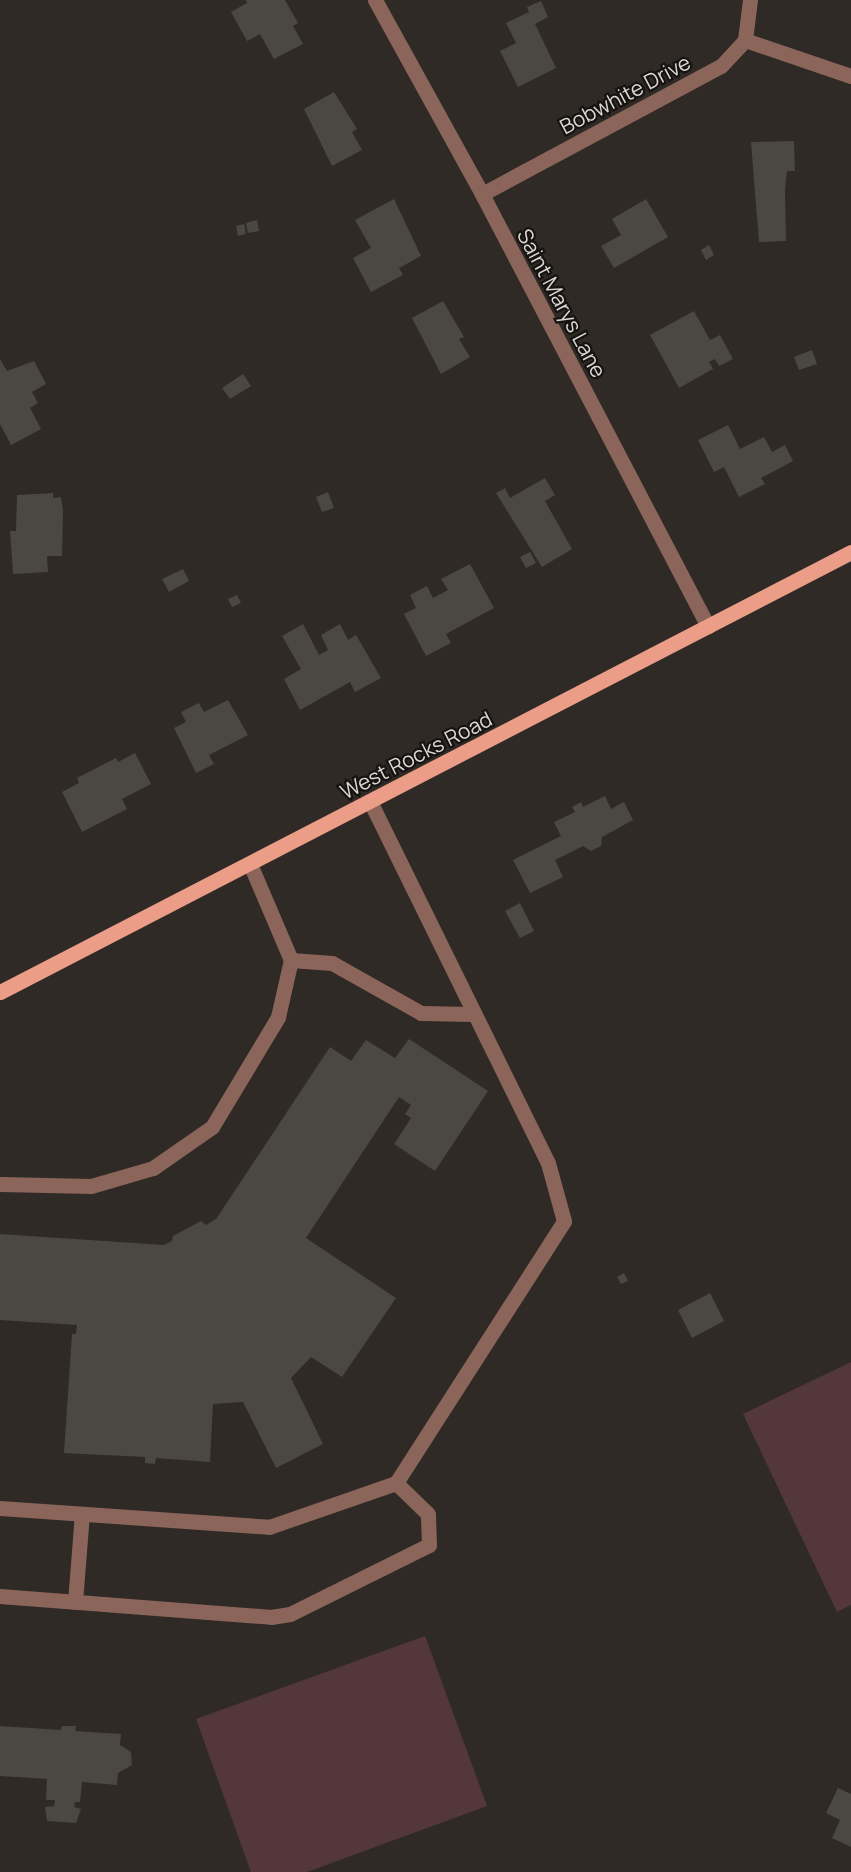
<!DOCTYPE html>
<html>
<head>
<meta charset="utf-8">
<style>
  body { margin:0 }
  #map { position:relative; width:851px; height:1872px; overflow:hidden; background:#2f2a26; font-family:Manrope,sans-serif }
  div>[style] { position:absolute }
  .green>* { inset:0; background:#543839 }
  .building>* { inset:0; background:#4b4742 }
  .minor>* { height:15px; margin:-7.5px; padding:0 7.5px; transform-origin:7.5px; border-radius:7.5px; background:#8b655a }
  .major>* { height:15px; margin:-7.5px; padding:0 7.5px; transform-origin:7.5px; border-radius:7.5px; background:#ec9d87 }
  span { translate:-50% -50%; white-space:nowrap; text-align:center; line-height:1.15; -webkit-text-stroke:4.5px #161311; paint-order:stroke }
  .street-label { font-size:21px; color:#dad7d4 }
</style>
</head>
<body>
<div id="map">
  <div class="green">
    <div style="clip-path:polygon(851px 1362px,851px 1605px,837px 1612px,743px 1414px)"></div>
    <div style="clip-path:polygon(425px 1636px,487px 1806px,307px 1872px,251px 1872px,196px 1719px)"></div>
  </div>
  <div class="building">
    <div style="clip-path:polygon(246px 0,285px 0,298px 23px,293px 26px,303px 44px,274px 59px,260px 34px,247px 41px,231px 12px,247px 3px)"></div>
    <div style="clip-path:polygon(541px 1px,548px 17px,535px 24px,556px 68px,518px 87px,500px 51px,516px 43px,506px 23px,529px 12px,527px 7px)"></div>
    <div style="clip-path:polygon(334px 92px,357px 129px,352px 132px,362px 150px,332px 166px,304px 109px)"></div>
    <div style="clip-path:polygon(794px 141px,795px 171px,787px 171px,785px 191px,786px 241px,759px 242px,751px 142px)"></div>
    <div style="clip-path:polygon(394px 199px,421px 256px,399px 268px,403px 275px,371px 292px,353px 258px,371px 248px,355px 220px)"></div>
    <div style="clip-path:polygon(646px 199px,668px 237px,614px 268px,601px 246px,621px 235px,612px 219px)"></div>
    <div style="clip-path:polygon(257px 220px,259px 231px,248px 233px,246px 223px)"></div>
    <div style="clip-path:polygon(244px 224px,246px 234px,238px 236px,236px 226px)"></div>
    <div style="clip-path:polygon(709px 245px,714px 255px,706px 260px,701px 250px)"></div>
    <div style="clip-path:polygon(443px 301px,464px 337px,459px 339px,470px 357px,441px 374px,412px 318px)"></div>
    <div style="clip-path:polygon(694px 311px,710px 340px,720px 335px,733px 359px,719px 366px,715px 359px,709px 362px,713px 369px,679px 388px,650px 335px)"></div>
    <div style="clip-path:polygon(812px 350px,817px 364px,799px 370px,794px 357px)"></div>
    <div style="clip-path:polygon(0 359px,7px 371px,34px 361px,46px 384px,32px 392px,38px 403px,30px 408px,41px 429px,11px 445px,0 424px)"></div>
    <div style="clip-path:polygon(243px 374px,251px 386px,230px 399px,222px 388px)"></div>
    <div style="clip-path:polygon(728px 425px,740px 449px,764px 437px,772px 452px,785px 445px,793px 461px,761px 478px,765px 484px,739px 497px,724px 467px,714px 472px,698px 440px)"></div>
    <div style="clip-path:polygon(545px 478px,555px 495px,545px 501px,572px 549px,542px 567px,496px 493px,505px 488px,510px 498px)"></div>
    <div style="clip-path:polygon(328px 492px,334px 508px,322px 512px,316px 497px)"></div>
    <div style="clip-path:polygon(53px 493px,53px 498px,61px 497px,63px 511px,62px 556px,47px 556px,48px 572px,13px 574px,10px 531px,16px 531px,17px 495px)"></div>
    <div style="clip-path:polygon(530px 552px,536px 563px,526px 568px,520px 557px)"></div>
    <div style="clip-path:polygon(470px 564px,494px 608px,446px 634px,451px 643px,426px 656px,404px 614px,416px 608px,410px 595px,427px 586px,433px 598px,448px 590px,441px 579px)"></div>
    <div style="clip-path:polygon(183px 569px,189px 581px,169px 592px,162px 579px)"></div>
    <div style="clip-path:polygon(237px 595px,241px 603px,232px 607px,228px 599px)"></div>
    <div style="clip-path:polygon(303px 624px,319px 655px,328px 650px,321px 635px,340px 624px,348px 640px,356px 635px,381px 678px,355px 692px,350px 682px,300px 710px,284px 679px,301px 669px,282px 636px)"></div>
    <div style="clip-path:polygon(228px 700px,248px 735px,209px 755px,214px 764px,196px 773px,174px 728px,186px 722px,181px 712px,199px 703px,204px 712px)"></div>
    <div style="clip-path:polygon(135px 753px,151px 784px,122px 799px,127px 809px,82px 832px,62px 792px,79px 783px,77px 778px,116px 758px,118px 762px)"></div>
    <div style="clip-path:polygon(605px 796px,611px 809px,624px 802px,633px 820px,602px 837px,601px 846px,591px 851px,583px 846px,555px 860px,563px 877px,530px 893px,513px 860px,561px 836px,554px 822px,575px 812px,572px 807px,581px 802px,583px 807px)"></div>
    <div style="clip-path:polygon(520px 903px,534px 931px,520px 938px,505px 911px)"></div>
    <div style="clip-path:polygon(409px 1039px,488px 1091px,435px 1171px,394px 1144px,411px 1118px,405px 1114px,411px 1105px,399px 1097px,306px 1238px,396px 1298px,342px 1377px,311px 1357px,291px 1378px,323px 1444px,276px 1468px,243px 1402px,213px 1404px,210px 1462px,156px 1458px,155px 1464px,145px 1463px,145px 1457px,64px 1453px,72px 1334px,76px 1334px,77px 1325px,0 1320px,0 1234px,164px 1245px,172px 1241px,173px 1236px,201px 1221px,206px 1225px,216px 1219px,330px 1047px,351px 1061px,366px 1040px,395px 1058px)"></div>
    <div style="clip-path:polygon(624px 1273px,628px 1281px,621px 1284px,617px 1277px)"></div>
    <div style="clip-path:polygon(710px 1293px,724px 1321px,692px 1338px,678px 1310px)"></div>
    <div style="clip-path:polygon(0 1726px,61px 1730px,62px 1726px,76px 1726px,75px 1731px,121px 1734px,120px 1745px,131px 1752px,132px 1765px,118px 1773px,117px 1785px,82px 1782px,80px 1802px,75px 1802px,74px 1807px,81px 1809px,76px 1823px,47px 1821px,45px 1807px,54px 1806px,55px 1800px,46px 1800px,47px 1779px,0 1776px)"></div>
    <div style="clip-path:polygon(838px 1788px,851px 1794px,851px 1847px,832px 1838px,840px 1820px,826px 1813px)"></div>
  </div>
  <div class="minor">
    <div style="left:375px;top:0;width:222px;rotate:61.1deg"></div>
    <div style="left:482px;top:194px;width:488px;rotate:62.4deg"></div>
    <div style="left:745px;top:40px;width:112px;rotate:18.8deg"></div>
    <div style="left:482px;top:194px;width:271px;rotate:-28.2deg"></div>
    <div style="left:721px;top:66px;width:35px;rotate:-47deg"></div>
    <div style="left:745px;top:40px;width:40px;rotate:-82.9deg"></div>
    <div style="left:291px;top:960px;width:41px;rotate:4.2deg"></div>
    <div style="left:332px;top:963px;width:102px;rotate:29.3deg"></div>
    <div style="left:421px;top:1013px;width:51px;rotate:1.1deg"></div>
    <div style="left:0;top:1184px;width:91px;rotate:1.3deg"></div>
    <div style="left:91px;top:1186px;width:65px;rotate:-16.2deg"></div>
    <div style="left:153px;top:1168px;width:72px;rotate:-34.8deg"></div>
    <div style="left:212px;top:1127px;width:128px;rotate:-59deg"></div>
    <div style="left:278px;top:1017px;width:58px;rotate:-77.2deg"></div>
    <div style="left:291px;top:960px;width:104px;rotate:-113.1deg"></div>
    <div style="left:0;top:1508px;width:270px;rotate:4deg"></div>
    <div style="left:269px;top:1527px;width:134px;rotate:-19.1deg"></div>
    <div style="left:396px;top:1483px;width:311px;rotate:-57.3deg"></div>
    <div style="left:564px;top:1221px;width:60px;rotate:-105.4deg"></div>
    <div style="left:548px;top:1163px;width:402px;rotate:-116.2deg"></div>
    <div style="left:0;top:1596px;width:272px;rotate:4.4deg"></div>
    <div style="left:271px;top:1617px;width:19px;rotate:-9deg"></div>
    <div style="left:290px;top:1614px;width:155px;rotate:-26.4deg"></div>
    <div style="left:429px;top:1545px;width:31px;rotate:-92deg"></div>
    <div style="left:428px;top:1514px;width:45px;rotate:-135.9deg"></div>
    <div style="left:75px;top:1602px;width:88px;rotate:-85.5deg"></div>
  </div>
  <div class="major">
    <div style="left:0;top:992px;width:958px;rotate:-27.34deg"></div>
  </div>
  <div class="street-label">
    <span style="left:625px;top:94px;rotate:-28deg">Bobwhite Drive</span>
    <span style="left:562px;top:303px;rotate:62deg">Saint Marys Lane</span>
    <span style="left:416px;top:755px;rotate:-27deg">West Rocks Road</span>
  </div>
</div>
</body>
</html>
